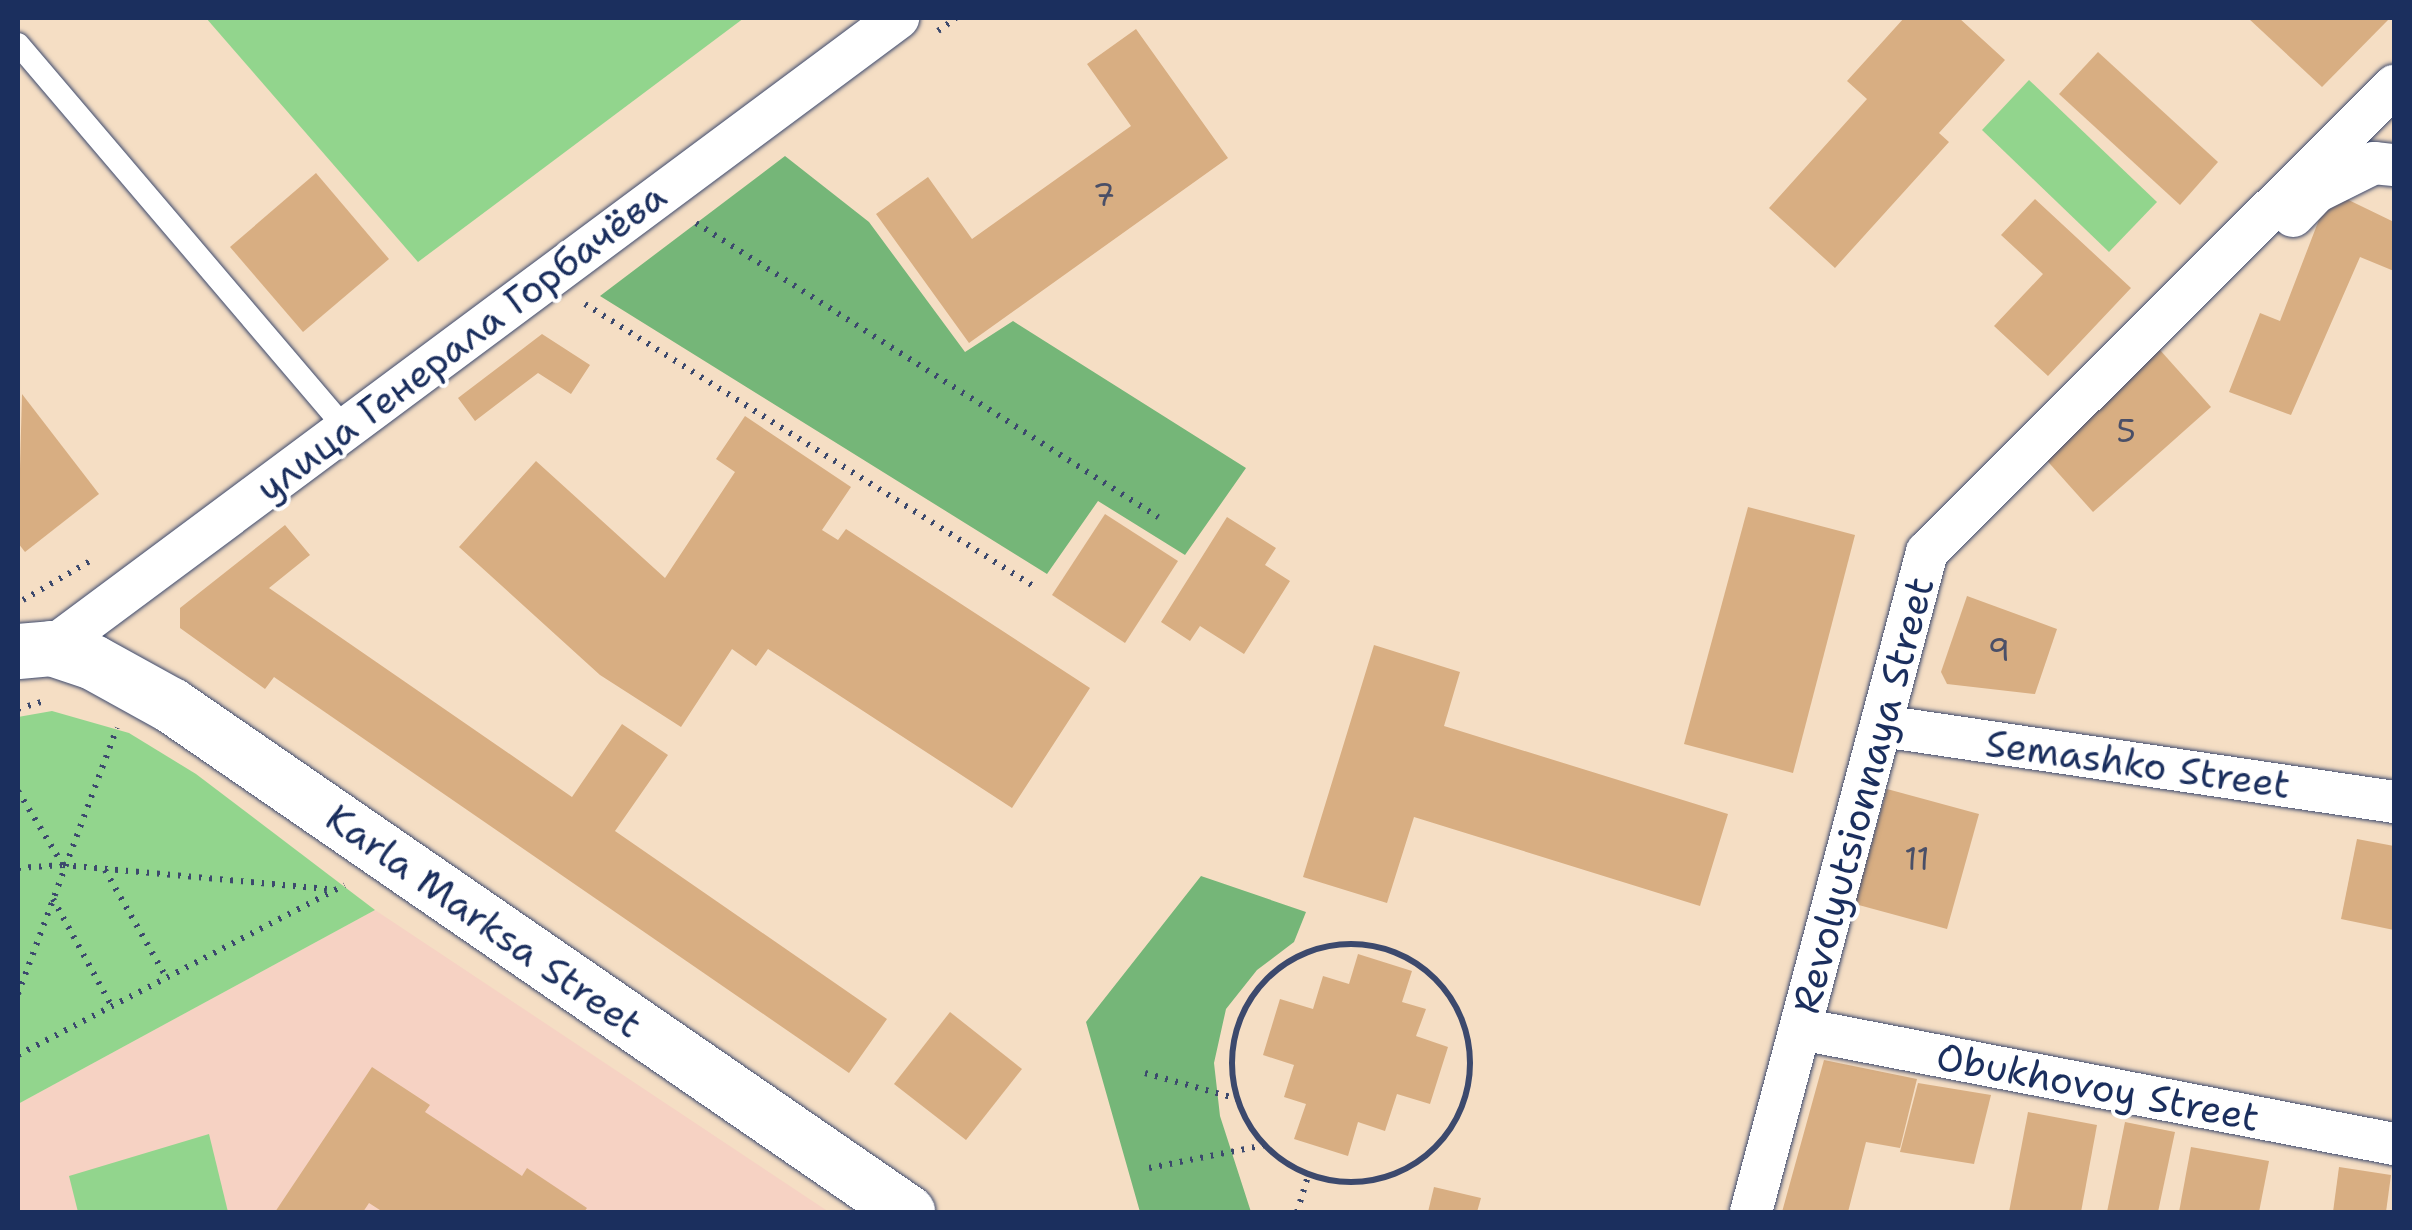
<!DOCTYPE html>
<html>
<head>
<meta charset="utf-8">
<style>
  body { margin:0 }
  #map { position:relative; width:2412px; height:1230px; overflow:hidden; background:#f5dec4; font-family:"Shantell Sans",sans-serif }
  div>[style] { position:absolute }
  .built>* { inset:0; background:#f6d2c3 }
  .green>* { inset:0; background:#92d58d }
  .forest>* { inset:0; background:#75b678 }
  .building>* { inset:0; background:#d8ae82 }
  .path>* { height:6px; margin-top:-3px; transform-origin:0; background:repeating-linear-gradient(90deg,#3c496d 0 2.5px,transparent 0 10.5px) }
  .path>.ring { margin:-3px; padding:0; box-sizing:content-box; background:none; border:6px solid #3c496d; border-radius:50% }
  .roads { filter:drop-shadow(0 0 2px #3c496d) drop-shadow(0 0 2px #3c496d) }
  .lane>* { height:22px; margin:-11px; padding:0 11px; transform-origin:11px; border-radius:11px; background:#fff }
  .street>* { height:42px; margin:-21px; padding:0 21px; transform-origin:21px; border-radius:21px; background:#fff }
  .secondary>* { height:55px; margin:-27.5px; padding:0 27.5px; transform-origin:27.5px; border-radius:27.5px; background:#fff }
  span { translate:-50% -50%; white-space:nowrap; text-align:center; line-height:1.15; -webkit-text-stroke:8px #fff; paint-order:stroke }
  .number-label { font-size:32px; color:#4a4f67 }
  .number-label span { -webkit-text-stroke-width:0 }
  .street-label { font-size:38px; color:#1b2f5e }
  .frame { position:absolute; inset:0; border:20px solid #1b2f5e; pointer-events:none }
</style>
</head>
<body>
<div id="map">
  <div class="built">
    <div style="clip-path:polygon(375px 910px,829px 1212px,18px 1212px,18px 1104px)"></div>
  </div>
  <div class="green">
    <div style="clip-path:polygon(206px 18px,744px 18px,418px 262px)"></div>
    <div style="clip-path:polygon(2029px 80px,2157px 202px,2109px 252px,1982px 130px)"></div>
    <div style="clip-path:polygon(52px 711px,129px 733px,196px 774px,375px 910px,18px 1104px,18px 717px)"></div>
    <div style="clip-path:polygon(209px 1134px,228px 1212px,78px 1212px,69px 1176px)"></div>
  </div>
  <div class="forest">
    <div style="clip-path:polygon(785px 156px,869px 222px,965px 352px,1013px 321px,1246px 468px,1185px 555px,1098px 501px,1047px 574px,600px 296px)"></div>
    <div style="clip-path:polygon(1201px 876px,1306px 912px,1294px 942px,1257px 970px,1226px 1009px,1214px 1063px,1220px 1116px,1251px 1212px,1140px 1212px,1086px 1022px)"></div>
  </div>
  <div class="building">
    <div style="clip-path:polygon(1904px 18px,1959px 18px,2005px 60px,1939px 133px,1949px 142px,1835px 268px,1769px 208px,1867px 99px,1847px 81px)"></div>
    <div style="clip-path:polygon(2248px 18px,2390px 18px,2322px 87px)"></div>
    <div style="clip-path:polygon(1136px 29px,1228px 158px,969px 343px,876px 214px,928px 177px,972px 239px,1131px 126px,1087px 64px)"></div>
    <div style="clip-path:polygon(2098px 52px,2218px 162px,2180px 205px,2059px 94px)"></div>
    <div style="clip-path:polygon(316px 173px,389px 259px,303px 332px,230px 247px)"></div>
    <div style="clip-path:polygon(2330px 191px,2394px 222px,2394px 271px,2360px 257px,2291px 415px,2229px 392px,2260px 313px,2280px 321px)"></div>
    <div style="clip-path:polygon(2035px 199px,2131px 288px,2048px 376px,1994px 326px,2043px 274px,2001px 235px)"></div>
    <div style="clip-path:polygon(542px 334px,590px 365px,571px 394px,538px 373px,475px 421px,458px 398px)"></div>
    <div style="clip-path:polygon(2160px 350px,2211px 407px,2093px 512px,2042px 455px)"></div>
    <div style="clip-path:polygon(22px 394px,99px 494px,25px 552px,18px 543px)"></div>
    <div style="clip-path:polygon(745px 416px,851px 487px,822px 530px,838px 540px,846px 529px,1090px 688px,1012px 808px,768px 649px,756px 666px,732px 649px,681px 727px,600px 675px,459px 547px,536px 461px,665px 578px,735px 472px,716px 459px)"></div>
    <div style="clip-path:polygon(1748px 507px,1855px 535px,1793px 773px,1684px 744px)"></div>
    <div style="clip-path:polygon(1105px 514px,1178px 561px,1125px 643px,1052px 595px)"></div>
    <div style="clip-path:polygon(1227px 517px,1276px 548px,1265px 565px,1290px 581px,1244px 654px,1200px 626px,1190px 641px,1161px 622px)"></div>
    <div style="clip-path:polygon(285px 525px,310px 555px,269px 588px,572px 797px,622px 724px,668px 755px,615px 831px,887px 1019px,849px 1073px,274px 677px,265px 689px,180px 628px,180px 608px)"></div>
    <div style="clip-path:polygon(1967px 596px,2057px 629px,2035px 694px,1947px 684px,1941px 672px)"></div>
    <div style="clip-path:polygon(1374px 645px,1460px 672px,1444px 726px,1728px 814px,1700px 906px,1414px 817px,1387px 903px,1303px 877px)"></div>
    <div style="clip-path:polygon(1887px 789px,1979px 814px,1947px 929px,1855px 904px)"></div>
    <div style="clip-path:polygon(2357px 839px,2394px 846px,2394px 930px,2341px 919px)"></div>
    <div style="clip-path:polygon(1358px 954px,1412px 971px,1402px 1002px,1426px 1009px,1416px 1036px,1448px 1047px,1430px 1104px,1397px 1094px,1385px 1131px,1358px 1122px,1348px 1156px,1294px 1139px,1306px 1104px,1284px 1097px,1294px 1065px,1263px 1055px,1280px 999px,1313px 1009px,1323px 976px,1349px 984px)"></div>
    <div style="clip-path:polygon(950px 1012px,1022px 1069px,966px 1140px,894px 1084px)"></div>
    <div style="clip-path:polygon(1824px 1060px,1917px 1079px,1900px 1148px,1866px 1142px,1848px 1212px,1782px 1212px)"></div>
    <div style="clip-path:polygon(372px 1067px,430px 1105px,425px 1112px,522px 1176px,527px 1168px,587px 1208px,584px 1212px,383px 1212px,369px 1203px,363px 1212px,275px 1212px)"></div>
    <div style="clip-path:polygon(1918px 1083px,1991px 1095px,1974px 1164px,1900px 1152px)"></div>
    <div style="clip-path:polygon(2028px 1112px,2097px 1125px,2081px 1212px,2009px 1212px)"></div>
    <div style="clip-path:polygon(2125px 1122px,2175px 1132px,2158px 1212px,2107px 1212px)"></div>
    <div style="clip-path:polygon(2191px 1147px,2269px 1161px,2259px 1212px,2179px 1212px)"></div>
    <div style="clip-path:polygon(2339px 1167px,2391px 1175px,2386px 1212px,2333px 1212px)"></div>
    <div style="clip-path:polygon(1434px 1187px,1481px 1198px,1477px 1212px,1428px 1212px)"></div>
  </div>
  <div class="path">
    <div style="left:938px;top:31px;width:22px;rotate:-36deg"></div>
    <div style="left:696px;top:223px;width:548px;rotate:32.47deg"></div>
    <div style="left:585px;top:304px;width:532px;rotate:32.17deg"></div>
    <div style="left:23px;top:600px;width:78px;rotate:-30.2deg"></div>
    <div style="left:18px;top:709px;width:28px;rotate:-17deg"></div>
    <div style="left:18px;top:791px;width:87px;rotate:58.7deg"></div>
    <div style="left:18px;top:868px;width:45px;rotate:-3.8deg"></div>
    <div style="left:63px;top:865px;width:265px;rotate:5.2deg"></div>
    <div style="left:105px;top:870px;width:121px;rotate:60.3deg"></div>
    <div style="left:53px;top:899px;width:121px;rotate:61.3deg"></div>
    <div class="ring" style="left:1232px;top:944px;width:232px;height:232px"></div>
    <div style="left:18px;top:994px;width:284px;rotate:-69.6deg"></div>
    <div style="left:18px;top:1055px;width:368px;rotate:-27.5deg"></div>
    <div style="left:1145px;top:1073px;width:97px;rotate:15.6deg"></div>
    <div style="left:1149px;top:1168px;width:118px;rotate:-11.2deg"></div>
    <div style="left:1297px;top:1212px;width:38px;rotate:-73deg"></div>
  </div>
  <div class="roads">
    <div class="lane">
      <div style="left:18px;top:44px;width:504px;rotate:49.58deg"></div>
    </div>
    <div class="street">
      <div style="left:2293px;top:216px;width:33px;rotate:-46deg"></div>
      <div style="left:2316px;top:192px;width:65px;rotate:-26.6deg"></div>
      <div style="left:2374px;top:163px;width:20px;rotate:6deg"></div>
      <div style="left:51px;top:648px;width:1056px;rotate:-36.64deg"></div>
      <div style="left:1882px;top:726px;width:518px;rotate:8.44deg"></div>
      <div style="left:1801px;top:1029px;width:604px;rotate:10.98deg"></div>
      <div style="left:1751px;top:1212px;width:683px;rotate:-75.07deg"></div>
      <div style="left:1927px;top:552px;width:660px;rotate:-44.94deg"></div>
    </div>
    <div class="secondary">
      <div style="left:18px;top:651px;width:33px;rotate:-5deg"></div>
      <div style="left:51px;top:648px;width:44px;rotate:18.4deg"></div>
      <div style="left:93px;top:662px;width:89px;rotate:28.9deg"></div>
      <div style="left:171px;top:705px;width:894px;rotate:34.56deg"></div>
    </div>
  </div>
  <div class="number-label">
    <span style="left:1104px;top:195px">7</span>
    <span style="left:2126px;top:431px">5</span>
    <span style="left:1999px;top:650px">9</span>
    <span style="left:1917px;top:859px">11</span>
  </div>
  <div class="street-label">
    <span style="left:461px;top:342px;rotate:-37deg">улица Генерала Горбачёва</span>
    <span style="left:2138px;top:764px;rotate:8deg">Semashko Street</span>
    <span style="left:1863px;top:795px;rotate:-75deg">Revolyutsionnaya Street</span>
    <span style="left:484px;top:921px;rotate:35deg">Karla Marksa Street</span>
    <span style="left:2098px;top:1087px;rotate:11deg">Obukhovoy Street</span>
  </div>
  <div class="frame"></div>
</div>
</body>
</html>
